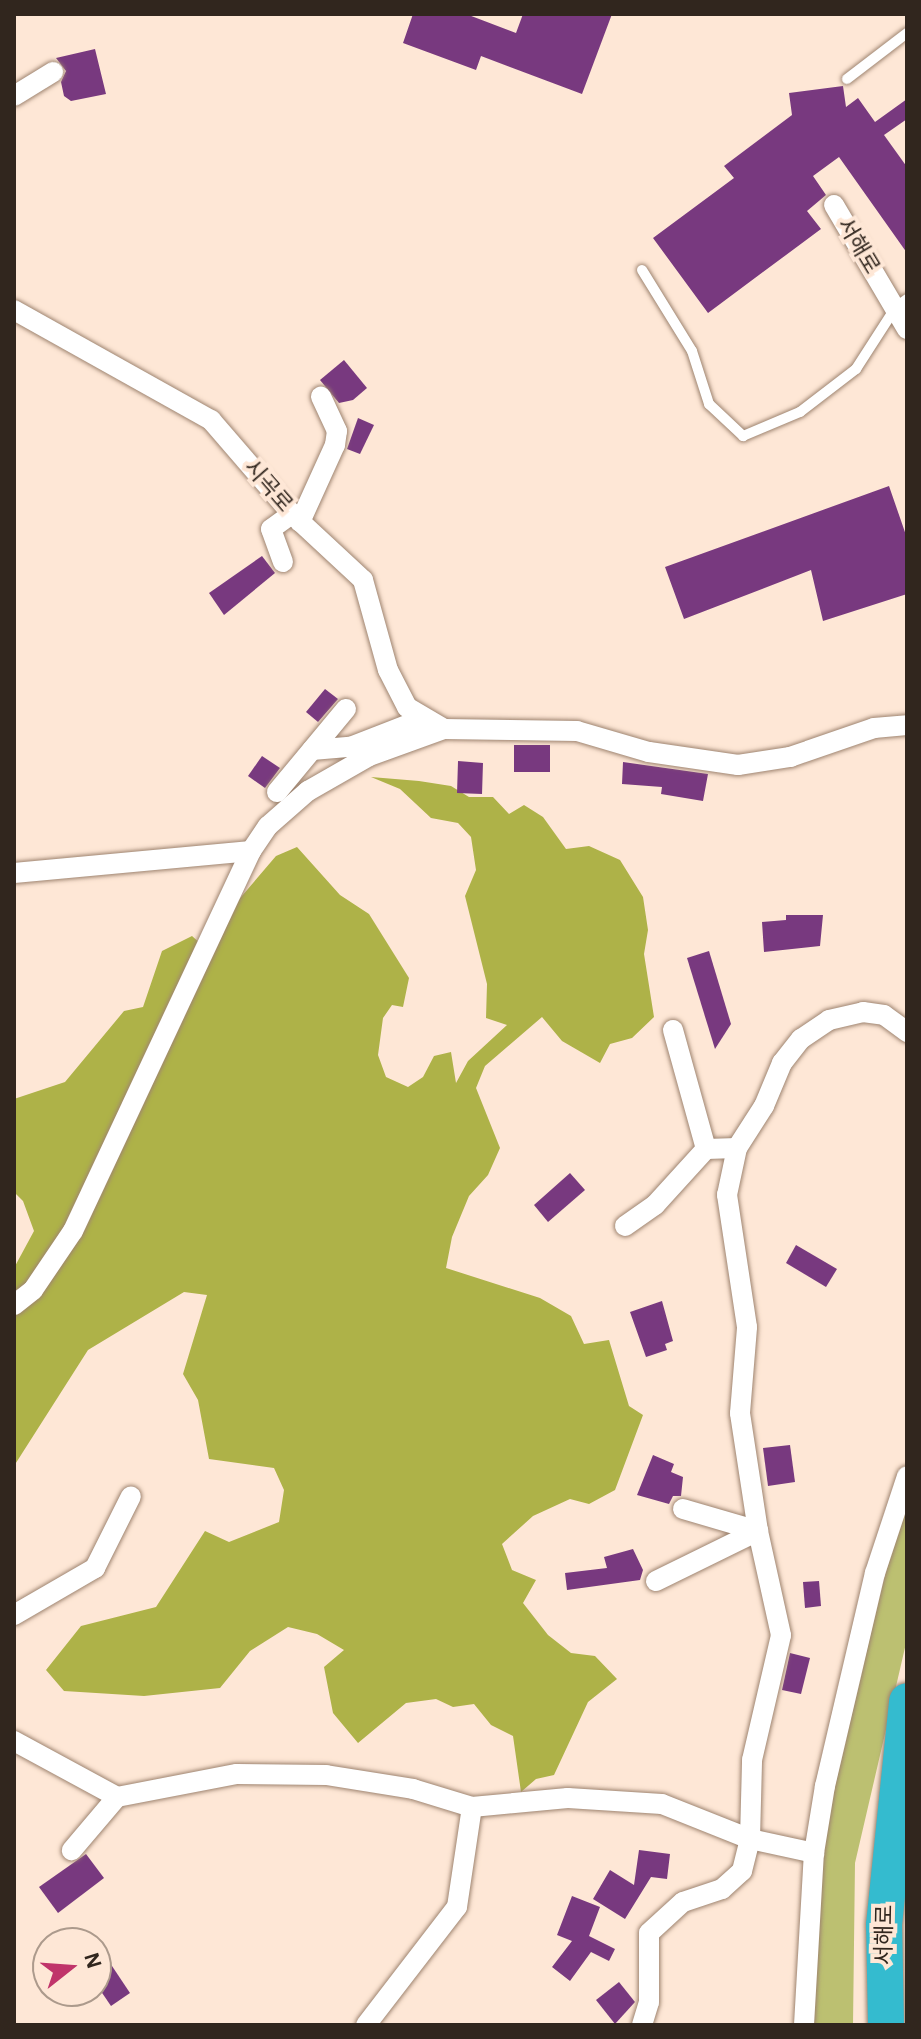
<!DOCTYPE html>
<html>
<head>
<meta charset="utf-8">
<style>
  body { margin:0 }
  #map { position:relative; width:921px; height:2039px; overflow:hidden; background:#fee7d6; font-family:"Alegreya Sans","Noto Sans KR",sans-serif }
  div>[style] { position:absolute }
  .green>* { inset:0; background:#bcc071 }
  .forest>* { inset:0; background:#aeb248 }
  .building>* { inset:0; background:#78397f }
  .roads { filter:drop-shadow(0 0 2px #9e8470) drop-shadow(0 0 2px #9e8470) }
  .lane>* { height:10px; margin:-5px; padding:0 5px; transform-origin:5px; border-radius:5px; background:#fff }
  .street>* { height:20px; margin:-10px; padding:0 10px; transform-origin:10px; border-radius:10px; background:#fff }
  .highway>* { height:36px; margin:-18px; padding:0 18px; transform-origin:18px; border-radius:18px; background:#34bbcf }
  span { translate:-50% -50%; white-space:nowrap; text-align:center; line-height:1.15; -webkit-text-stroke:8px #fee7d6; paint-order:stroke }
  .street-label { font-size:22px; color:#31261e }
  .frame { position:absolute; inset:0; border:16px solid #31261e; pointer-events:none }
  .north { position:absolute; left:32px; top:1927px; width:80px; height:80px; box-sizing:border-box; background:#fee7d6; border:2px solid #ac9a8c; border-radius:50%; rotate:73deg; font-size:22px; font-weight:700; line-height:32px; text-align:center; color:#31261e }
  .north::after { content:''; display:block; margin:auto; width:28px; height:36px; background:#c0346a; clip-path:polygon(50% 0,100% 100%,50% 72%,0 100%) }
</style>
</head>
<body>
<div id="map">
  <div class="green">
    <div style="clip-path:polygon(907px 1494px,907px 1639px,855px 1863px,853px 2025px,811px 2025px,817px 1868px,846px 1721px)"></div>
  </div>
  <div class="forest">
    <div style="clip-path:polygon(371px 777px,419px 781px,451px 786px,469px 797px,493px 797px,509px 814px,524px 805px,543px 817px,566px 849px,589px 846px,620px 860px,643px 897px,648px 930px,644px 954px,654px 1017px,632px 1038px,610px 1044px,600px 1063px,562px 1041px,542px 1017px,485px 1066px,476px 1088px,500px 1148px,488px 1175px,469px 1196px,452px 1237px,446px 1268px,540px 1298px,571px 1316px,584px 1344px,609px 1340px,629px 1406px,643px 1415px,615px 1490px,589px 1504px,570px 1499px,533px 1516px,502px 1544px,512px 1570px,536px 1580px,523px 1603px,548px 1635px,571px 1653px,595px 1656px,617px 1679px,588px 1702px,554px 1775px,536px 1779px,521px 1792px,513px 1736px,491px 1725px,474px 1704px,453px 1707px,436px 1699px,406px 1703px,358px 1743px,333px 1713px,324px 1667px,344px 1650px,317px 1634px,288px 1627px,250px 1651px,220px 1688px,144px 1696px,64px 1691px,46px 1670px,81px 1626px,156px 1607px,205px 1531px,229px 1542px,279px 1522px,284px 1490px,274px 1468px,209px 1459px,198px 1400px,183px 1374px,207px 1295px,184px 1292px,88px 1350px,14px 1466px,14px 1268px,34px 1231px,23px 1201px,14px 1192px,14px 1099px,65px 1082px,124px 1011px,143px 1007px,162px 951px,192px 936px,201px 944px,276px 856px,297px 847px,340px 895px,369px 914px,409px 978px,403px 1007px,392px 1005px,383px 1018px,378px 1055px,386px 1077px,408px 1087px,423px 1077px,434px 1056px,451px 1052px,456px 1083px,468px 1061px,507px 1025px,486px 1018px,487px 984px,465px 896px,476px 870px,471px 837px,458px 823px,431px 818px,400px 789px)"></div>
  </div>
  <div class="building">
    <div style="clip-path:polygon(413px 14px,466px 14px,516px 33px,523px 14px,612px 14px,582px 94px,481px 56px,476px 70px,403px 43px)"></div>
    <div style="clip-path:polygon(95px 49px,106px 94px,71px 101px,64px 96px,61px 82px,66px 71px,56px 58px)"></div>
    <div style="clip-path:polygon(843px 86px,846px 107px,858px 98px,875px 122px,907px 99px,907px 119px,884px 135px,907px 167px,907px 253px,839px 157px,813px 176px,826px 195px,807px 211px,821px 229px,708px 313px,653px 238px,734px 178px,724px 166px,792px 115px,789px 93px)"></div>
    <div style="clip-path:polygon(344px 360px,367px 388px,353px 400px,339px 403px,320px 380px)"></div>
    <div style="clip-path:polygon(358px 418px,374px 425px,360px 454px,347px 449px)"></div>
    <div style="clip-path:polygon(889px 486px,907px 538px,907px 594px,823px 621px,811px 570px,684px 619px,665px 567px)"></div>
    <div style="clip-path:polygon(262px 556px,275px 573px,224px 615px,209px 593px)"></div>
    <div style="clip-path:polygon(325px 689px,338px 699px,318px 722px,306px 712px)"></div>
    <div style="clip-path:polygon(514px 745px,550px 745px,550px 772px,514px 772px)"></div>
    <div style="clip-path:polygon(262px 756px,280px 768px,265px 788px,248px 776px)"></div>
    <div style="clip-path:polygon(458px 761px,483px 763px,482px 794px,457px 793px)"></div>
    <div style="clip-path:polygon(623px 762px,708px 774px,703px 801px,661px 794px,662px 787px,622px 784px)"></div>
    <div style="clip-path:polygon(786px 915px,823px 915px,820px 946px,764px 952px,762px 922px,786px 920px)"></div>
    <div style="clip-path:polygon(709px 951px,731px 1024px,715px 1049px,687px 958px)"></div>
    <div style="clip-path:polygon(570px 1173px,585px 1190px,548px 1222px,534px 1205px)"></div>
    <div style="clip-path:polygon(796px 1245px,837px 1269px,826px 1287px,786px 1263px)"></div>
    <div style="clip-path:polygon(662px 1301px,673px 1341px,665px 1344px,667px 1350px,646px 1357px,630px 1312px)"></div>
    <div style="clip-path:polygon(790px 1445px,795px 1482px,768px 1486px,763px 1448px)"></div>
    <div style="clip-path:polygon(653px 1455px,674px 1464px,671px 1472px,683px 1477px,681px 1496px,673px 1496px,669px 1504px,637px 1495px)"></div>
    <div style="clip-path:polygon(633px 1549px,643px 1570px,640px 1580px,567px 1590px,565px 1573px,607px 1568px,604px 1557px)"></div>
    <div style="clip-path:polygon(819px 1581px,821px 1606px,805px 1608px,803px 1582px)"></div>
    <div style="clip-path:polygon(790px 1653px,810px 1658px,801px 1694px,782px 1690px)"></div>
    <div style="clip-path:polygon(639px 1850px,670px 1854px,667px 1879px,651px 1877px,625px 1919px,593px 1899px,610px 1870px,634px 1885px)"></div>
    <div style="clip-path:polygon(86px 1854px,104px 1878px,58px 1913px,39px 1887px)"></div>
    <div style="clip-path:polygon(572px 1896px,600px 1907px,589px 1936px,615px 1949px,609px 1961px,591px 1952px,570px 1981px,552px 1967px,572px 1941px,557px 1935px)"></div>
    <div style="clip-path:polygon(106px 1957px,130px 1993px,111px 2006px,96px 1984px,96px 1964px)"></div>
    <div style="clip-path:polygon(619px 1982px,635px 2002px,615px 2024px,596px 2000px)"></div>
  </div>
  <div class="roads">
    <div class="lane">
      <div style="left:847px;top:79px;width:76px;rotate:-37.5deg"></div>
      <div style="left:642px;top:270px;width:95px;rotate:58.3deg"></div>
      <div style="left:692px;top:351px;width:56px;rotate:72.2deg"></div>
      <div style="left:709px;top:404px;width:47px;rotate:43.3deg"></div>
      <div style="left:743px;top:436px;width:62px;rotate:-22.8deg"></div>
      <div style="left:800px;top:412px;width:71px;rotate:-37.5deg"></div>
      <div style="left:856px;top:369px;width:74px;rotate:-57.2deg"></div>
      <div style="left:896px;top:307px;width:14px;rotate:-36deg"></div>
    </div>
    <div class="street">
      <div style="left:14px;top:96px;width:46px;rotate:-31.6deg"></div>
      <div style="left:834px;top:205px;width:144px;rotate:59.5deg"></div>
      <div style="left:14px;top:310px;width:226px;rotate:29.2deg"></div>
      <div style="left:211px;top:420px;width:124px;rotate:49.2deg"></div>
      <div style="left:292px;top:514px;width:97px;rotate:42.9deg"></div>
      <div style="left:363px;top:580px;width:93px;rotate:74.5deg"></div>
      <div style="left:388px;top:670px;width:42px;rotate:62.8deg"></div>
      <div style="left:407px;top:707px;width:43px;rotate:30.7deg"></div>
      <div style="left:300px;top:522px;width:85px;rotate:-65.6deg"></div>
      <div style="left:335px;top:445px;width:14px;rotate:-82deg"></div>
      <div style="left:337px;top:431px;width:38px;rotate:-115deg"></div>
      <div style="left:283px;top:562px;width:35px;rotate:-110deg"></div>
      <div style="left:271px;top:529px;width:26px;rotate:-36deg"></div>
      <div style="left:312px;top:750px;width:38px;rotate:-5deg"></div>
      <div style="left:350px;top:747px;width:80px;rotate:-21.1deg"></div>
      <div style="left:277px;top:792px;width:108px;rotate:-50.3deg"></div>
      <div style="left:14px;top:873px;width:238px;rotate:-5.3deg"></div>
      <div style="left:251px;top:851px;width:30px;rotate:-56deg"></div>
      <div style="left:268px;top:826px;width:53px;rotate:-41.2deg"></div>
      <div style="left:308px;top:791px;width:70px;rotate:-29.8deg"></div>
      <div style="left:369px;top:756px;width:80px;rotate:-19.8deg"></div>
      <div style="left:444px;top:729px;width:133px;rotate:0.9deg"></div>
      <div style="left:577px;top:731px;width:75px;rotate:16.3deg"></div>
      <div style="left:649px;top:752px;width:90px;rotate:8.3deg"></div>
      <div style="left:738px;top:765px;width:53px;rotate:-8.7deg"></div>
      <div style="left:790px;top:757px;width:89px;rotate:-19deg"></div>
      <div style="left:874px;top:728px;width:33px;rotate:-5deg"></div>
      <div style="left:673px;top:1030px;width:123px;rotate:74.5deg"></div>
      <div style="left:706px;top:1149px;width:31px;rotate:-2deg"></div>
      <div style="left:625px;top:1226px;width:37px;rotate:-35deg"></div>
      <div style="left:655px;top:1205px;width:76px;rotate:-47.7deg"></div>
      <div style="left:14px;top:1305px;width:24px;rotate:-38deg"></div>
      <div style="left:33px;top:1290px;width:71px;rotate:-55.9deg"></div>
      <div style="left:73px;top:1231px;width:420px;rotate:-64.9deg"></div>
      <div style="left:683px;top:1509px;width:78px;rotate:16.3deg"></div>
      <div style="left:656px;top:1581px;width:114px;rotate:-26.1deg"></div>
      <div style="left:14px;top:1615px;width:94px;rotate:-30.1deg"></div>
      <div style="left:95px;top:1568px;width:80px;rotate:-63.4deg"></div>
      <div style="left:14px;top:1741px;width:117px;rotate:28.5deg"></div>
      <div style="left:117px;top:1797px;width:70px;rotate:130.3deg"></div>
      <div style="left:117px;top:1797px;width:122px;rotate:-10.9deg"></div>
      <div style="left:237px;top:1774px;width:89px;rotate:0.6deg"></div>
      <div style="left:326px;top:1775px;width:88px;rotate:9.1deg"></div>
      <div style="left:413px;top:1789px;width:62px;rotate:17deg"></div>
      <div style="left:472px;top:1807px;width:96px;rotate:-5.4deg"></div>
      <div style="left:568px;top:1798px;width:94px;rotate:3.7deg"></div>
      <div style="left:662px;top:1804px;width:95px;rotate:21.7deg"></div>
      <div style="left:750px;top:1839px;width:66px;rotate:12.3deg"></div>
      <div style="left:366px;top:2025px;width:149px;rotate:-52.4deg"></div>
      <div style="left:457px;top:1907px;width:101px;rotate:-81.5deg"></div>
      <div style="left:642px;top:2025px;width:24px;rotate:-73deg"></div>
      <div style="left:649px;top:2002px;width:69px;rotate:-90deg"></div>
      <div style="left:649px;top:1933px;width:46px;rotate:-42.4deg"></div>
      <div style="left:683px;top:1902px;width:41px;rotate:-18.4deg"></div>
      <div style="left:722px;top:1889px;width:27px;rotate:-42deg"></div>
      <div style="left:742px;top:1871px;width:33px;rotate:-76deg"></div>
      <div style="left:750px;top:1839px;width:79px;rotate:-88.5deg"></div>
      <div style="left:752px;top:1760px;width:128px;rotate:-76.9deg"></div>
      <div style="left:781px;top:1635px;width:107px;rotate:-102.5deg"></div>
      <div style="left:758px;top:1531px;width:119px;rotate:-98.7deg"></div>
      <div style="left:740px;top:1413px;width:86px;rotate:-85.3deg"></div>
      <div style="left:747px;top:1327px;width:134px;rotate:-98.6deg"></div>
      <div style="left:727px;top:1195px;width:48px;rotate:-78deg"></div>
      <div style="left:737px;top:1148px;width:50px;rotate:-57.3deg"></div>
      <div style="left:764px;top:1106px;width:47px;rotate:-67.3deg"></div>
      <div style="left:782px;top:1063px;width:31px;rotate:-52deg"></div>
      <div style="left:801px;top:1039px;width:34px;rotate:-34deg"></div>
      <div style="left:829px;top:1020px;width:35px;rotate:-13deg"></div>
      <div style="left:863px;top:1012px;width:21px;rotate:8deg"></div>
      <div style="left:884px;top:1015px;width:29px;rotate:36deg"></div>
      <div style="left:804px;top:2025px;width:172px;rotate:-86.7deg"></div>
      <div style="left:814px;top:1853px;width:68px;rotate:-80.7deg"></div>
      <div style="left:825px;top:1786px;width:219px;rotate:-76.8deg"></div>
      <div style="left:875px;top:1573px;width:102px;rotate:-71.7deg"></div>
    </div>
    <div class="highway">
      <div style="left:886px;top:2025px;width:100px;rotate:-91.1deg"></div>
      <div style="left:884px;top:1925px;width:225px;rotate:-84.1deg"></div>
    </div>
  </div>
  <div class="street-label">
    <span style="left:858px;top:246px;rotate:59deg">서해로</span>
    <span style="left:268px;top:486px;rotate:49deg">시곡로</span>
    <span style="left:885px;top:1935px;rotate:-89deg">서해로</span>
  </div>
  <div class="frame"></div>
  <div class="north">N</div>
</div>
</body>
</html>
